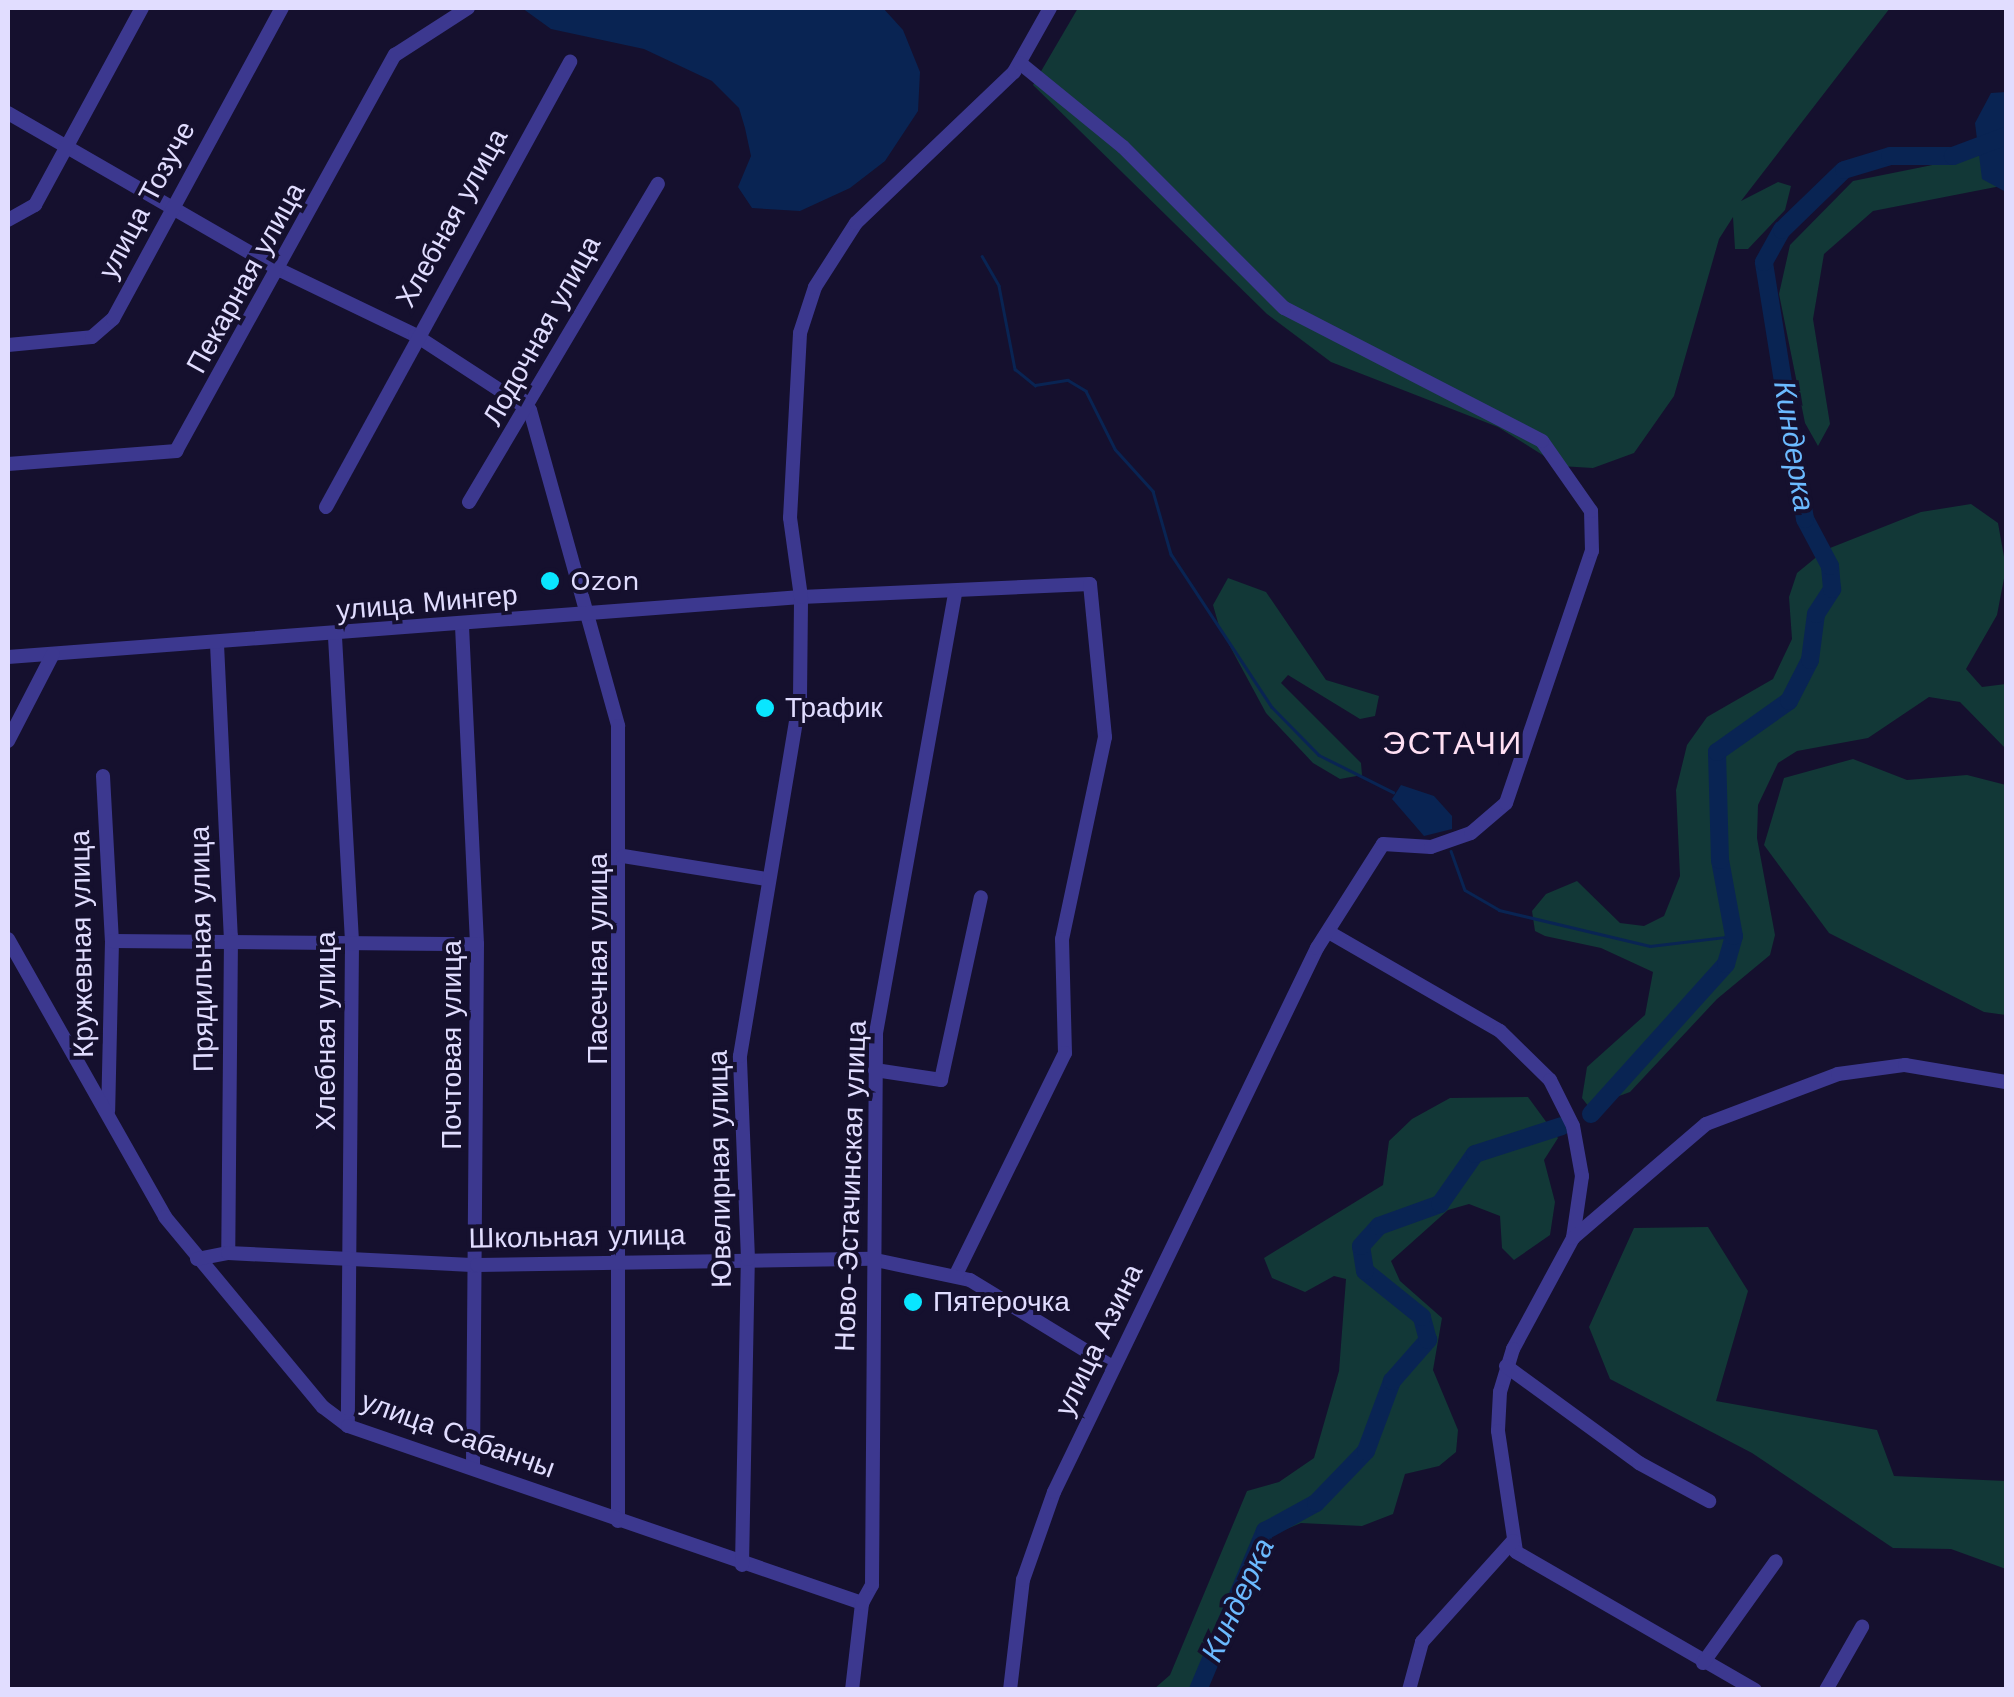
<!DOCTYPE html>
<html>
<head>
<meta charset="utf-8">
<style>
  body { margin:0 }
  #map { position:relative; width:2014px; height:1697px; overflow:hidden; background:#15102e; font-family:"Work Sans",sans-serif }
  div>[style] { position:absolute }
  .green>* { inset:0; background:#123837 }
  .water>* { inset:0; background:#092453 }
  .stream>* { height:2.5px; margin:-1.25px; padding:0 1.25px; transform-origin:1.25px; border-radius:1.25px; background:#092453 }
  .river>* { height:18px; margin:-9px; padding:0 9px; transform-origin:9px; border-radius:9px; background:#092453 }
  .minor>* { height:14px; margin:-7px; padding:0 7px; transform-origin:7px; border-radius:7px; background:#3c388f }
  .dots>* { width:28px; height:28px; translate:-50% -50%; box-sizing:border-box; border:5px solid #15102e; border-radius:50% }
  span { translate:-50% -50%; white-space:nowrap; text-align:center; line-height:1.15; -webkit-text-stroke:8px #15102e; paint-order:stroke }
  .street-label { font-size:28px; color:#e1ddff }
  .poi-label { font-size:28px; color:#e1ddff }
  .left { translate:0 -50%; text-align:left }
  .water-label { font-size:30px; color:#6bbaff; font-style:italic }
  .quarter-label { font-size:32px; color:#ffdff3; letter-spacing:2.5px }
  .frame { position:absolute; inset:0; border:10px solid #e1ddff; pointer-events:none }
</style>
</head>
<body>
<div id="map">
  <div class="green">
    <div style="clip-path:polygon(1078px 8px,1890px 8px,1741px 201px,1778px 182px,1791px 186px,1785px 210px,1748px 249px,1735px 249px,1733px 217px,1719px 239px,1674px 396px,1634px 453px,1593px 468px,1560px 466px,1498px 427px,1331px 362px,1267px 314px,1033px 85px)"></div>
    <div style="clip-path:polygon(1992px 153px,2006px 185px,1873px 211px,1824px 254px,1813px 319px,1830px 424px,1818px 446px,1805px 423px,1779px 294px,1790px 245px,1853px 181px)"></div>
    <div style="clip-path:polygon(1971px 504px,1998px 523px,2006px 568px,1997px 615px,1966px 669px,1982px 687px,2006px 684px,2006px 749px,1960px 702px,1929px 697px,1868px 738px,1797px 751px,1778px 763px,1758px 805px,1757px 838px,1775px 935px,1770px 955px,1717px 999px,1630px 1092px,1589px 1107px,1582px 1098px,1587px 1067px,1645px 1015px,1653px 972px,1601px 948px,1545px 936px,1535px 931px,1532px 911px,1546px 894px,1577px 881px,1620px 923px,1644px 926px,1664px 916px,1680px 876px,1676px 790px,1687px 745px,1707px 717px,1773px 679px,1792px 639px,1789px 597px,1797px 573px,1825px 550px,1921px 512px)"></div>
    <div style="clip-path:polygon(1228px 578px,1266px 592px,1326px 680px,1379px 696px,1375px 716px,1360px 719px,1288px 675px,1281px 683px,1361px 763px,1362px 775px,1340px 779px,1313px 763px,1266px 713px,1219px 626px,1213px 605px)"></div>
    <div style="clip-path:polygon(1853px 759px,1907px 780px,1967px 775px,2006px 785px,2006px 1015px,1984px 1012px,1829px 933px,1764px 845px,1784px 778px)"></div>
    <div style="clip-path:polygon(1528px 1097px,1558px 1138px,1544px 1160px,1555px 1202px,1550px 1235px,1514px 1260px,1502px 1248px,1500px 1216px,1469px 1204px,1448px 1210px,1391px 1261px,1400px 1281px,1442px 1318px,1433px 1370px,1458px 1430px,1456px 1452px,1439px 1466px,1405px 1474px,1393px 1514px,1362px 1526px,1301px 1523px,1270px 1536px,1255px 1593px,1204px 1689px,1154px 1689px,1170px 1675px,1247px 1491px,1279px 1482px,1314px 1458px,1339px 1371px,1346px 1279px,1334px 1276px,1305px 1292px,1272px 1278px,1264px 1258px,1383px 1185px,1389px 1141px,1412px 1119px,1450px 1098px)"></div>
    <div style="clip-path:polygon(1708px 1227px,1748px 1291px,1716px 1401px,1877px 1430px,1894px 1476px,2006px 1481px,2006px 1569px,1951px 1549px,1893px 1548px,1752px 1453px,1610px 1379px,1589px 1327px,1634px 1228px)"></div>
  </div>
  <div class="water">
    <div style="clip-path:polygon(522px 8px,883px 8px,903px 30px,920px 72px,918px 111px,885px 161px,850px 188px,800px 211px,752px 208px,738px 187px,751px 156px,745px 128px,739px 108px,712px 81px,644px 49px,551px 29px)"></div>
    <div style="clip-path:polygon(2006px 92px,2006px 192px,1982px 179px,1975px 123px,1991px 93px)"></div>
    <div style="clip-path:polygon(1401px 785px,1434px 796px,1452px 816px,1452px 829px,1424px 836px,1392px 799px)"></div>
  </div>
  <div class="stream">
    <div style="left:982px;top:256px;width:34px;rotate:60deg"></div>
    <div style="left:999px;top:286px;width:85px;rotate:79.1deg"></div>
    <div style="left:1015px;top:369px;width:26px;rotate:39deg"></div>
    <div style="left:1035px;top:385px;width:33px;rotate:-9deg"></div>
    <div style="left:1068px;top:380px;width:21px;rotate:31deg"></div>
    <div style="left:1086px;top:391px;width:65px;rotate:63.4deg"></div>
    <div style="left:1115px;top:449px;width:57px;rotate:47.9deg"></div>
    <div style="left:1153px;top:491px;width:66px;rotate:74.1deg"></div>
    <div style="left:1171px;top:554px;width:183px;rotate:56.6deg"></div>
    <div style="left:1272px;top:707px;width:67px;rotate:45.6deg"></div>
    <div style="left:1319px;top:755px;width:83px;rotate:26.6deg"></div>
    <div style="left:1451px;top:851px;width:41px;rotate:70.3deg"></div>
    <div style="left:1465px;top:890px;width:39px;rotate:30deg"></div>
    <div style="left:1499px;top:910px;width:155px;rotate:13.4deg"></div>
    <div style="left:1650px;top:946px;width:85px;rotate:-6.8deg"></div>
  </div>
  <div class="river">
    <div style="left:1591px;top:1114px;width:202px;rotate:-48deg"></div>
    <div style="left:1726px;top:964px;width:29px;rotate:-74deg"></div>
    <div style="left:1734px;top:936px;width:77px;rotate:-100.4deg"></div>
    <div style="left:1720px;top:860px;width:108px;rotate:-91.6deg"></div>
    <div style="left:1717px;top:752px;width:88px;rotate:-35.3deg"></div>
    <div style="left:1789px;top:701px;width:46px;rotate:-62.9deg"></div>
    <div style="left:1810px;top:660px;width:46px;rotate:-82.6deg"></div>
    <div style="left:1816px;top:614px;width:30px;rotate:-57deg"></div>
    <div style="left:1832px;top:589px;width:23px;rotate:-95deg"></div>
    <div style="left:1830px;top:566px;width:53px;rotate:-118deg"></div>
    <div style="left:1805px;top:519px;width:260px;rotate:-99.1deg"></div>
    <div style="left:1764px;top:262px;width:37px;rotate:-61deg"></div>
    <div style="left:1782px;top:230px;width:86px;rotate:-44.1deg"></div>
    <div style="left:1844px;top:170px;width:48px;rotate:-16.9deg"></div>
    <div style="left:1890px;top:156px;width:63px"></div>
    <div style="left:1953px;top:156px;width:57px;rotate:-20.7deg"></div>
    <div style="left:1198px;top:1690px;width:173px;rotate:-67.2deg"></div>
    <div style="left:1265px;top:1531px;width:58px;rotate:-28.8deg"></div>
    <div style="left:1316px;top:1503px;width:72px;rotate:-46.1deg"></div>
    <div style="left:1366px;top:1451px;width:75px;rotate:-69.6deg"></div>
    <div style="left:1392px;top:1381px;width:55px;rotate:-48.7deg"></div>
    <div style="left:1428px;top:1340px;width:24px;rotate:-105deg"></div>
    <div style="left:1422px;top:1317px;width:73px;rotate:-141.1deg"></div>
    <div style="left:1365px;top:1271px;width:25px;rotate:-99deg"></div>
    <div style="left:1361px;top:1246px;width:27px;rotate:-48deg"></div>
    <div style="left:1379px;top:1226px;width:65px;rotate:-19.8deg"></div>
    <div style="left:1440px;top:1204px;width:61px;rotate:-55deg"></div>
    <div style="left:1475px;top:1154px;width:91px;rotate:-17.8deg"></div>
  </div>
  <div class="minor">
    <div style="left:8px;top:113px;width:316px;rotate:30deg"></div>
    <div style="left:282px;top:271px;width:148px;rotate:25.7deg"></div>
    <div style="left:415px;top:335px;width:137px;rotate:33.1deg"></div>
    <div style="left:530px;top:410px;width:328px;rotate:74.4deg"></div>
    <div style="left:618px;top:726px;width:795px;rotate:90deg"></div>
    <div style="left:8px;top:220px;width:31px;rotate:-29deg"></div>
    <div style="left:35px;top:205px;width:224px;rotate:-61.5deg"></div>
    <div style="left:8px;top:345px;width:84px;rotate:-5.4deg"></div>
    <div style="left:92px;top:337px;width:28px;rotate:-41deg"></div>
    <div style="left:113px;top:319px;width:354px;rotate:-61.5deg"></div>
    <div style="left:8px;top:464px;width:169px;rotate:-4.4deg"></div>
    <div style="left:176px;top:451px;width:453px;rotate:-61.1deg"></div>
    <div style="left:395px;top:55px;width:87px;rotate:-32.8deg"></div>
    <div style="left:469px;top:502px;width:370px;rotate:-59.3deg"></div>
    <div style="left:326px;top:507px;width:508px;rotate:-61.26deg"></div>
    <div style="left:462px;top:626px;width:318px;rotate:87.3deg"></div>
    <div style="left:477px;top:944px;width:520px;rotate:90.44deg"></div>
    <div style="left:335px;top:637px;width:306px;rotate:86.8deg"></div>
    <div style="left:352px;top:943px;width:483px;rotate:90.5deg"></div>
    <div style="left:217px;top:644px;width:292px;rotate:87.3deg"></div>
    <div style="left:231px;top:936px;width:317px;rotate:90.5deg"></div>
    <div style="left:8px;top:657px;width:795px;rotate:-4.33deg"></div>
    <div style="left:801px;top:597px;width:289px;rotate:-2.6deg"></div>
    <div style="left:1090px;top:584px;width:154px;rotate:84.4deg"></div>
    <div style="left:1105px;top:737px;width:207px;rotate:102deg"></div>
    <div style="left:1062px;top:939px;width:114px;rotate:88.5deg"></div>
    <div style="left:1065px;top:1053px;width:247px;rotate:116.2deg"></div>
    <div style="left:8px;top:741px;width:98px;rotate:-62.7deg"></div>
    <div style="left:103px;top:776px;width:165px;rotate:86.9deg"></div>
    <div style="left:112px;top:941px;width:170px;rotate:91.3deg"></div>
    <div style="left:623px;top:856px;width:145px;rotate:9.1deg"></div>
    <div style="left:1332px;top:934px;width:194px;rotate:30deg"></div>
    <div style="left:1500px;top:1031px;width:70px;rotate:44.4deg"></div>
    <div style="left:1550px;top:1080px;width:51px;rotate:63.4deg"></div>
    <div style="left:1573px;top:1126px;width:51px;rotate:79.8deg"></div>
    <div style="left:1582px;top:1176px;width:63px;rotate:98.3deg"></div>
    <div style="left:1573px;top:1238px;width:126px;rotate:118.4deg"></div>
    <div style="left:1513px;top:1349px;width:45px;rotate:106.8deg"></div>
    <div style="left:1500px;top:1392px;width:39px;rotate:93deg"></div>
    <div style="left:1498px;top:1431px;width:122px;rotate:81.5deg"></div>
    <div style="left:1516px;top:1552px;width:276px;rotate:30deg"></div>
    <div style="left:8px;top:939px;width:319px;rotate:60.5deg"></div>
    <div style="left:165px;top:1217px;width:247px;rotate:50.3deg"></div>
    <div style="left:323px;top:1407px;width:31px;rotate:37deg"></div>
    <div style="left:348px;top:1426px;width:544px;rotate:19deg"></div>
    <div style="left:112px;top:941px;width:365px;rotate:0.5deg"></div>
    <div style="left:875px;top:1070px;width:67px;rotate:8.6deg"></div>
    <div style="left:941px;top:1080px;width:187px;rotate:-77.7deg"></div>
    <div style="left:1573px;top:1238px;width:175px;rotate:-40.6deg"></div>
    <div style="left:1706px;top:1124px;width:141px;rotate:-20.7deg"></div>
    <div style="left:1838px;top:1074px;width:68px;rotate:-7.7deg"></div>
    <div style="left:1905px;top:1065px;width:102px;rotate:9.6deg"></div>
    <div style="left:197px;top:1259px;width:32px;rotate:-11deg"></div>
    <div style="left:228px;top:1253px;width:249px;rotate:2.8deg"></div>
    <div style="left:477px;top:1265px;width:394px;rotate:-0.9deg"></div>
    <div style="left:871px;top:1259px;width:101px;rotate:12deg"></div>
    <div style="left:970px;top:1280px;width:165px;rotate:31.4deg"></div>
    <div style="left:1506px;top:1366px;width:165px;rotate:36.1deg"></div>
    <div style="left:1639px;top:1463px;width:80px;rotate:28.5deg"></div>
    <div style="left:742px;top:1565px;width:306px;rotate:-88.9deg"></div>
    <div style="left:748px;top:1259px;width:203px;rotate:-92.3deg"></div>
    <div style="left:740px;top:1056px;width:364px;rotate:-80.5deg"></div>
    <div style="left:800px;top:697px;width:100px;rotate:-89.4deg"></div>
    <div style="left:801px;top:597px;width:80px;rotate:-97.9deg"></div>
    <div style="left:790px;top:518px;width:185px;rotate:-86.9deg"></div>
    <div style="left:800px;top:333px;width:48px;rotate:-71.9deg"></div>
    <div style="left:815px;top:287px;width:76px;rotate:-57.4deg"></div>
    <div style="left:856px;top:223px;width:219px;rotate:-43.7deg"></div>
    <div style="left:1014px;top:72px;width:73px;rotate:-60.6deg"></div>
    <div style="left:1703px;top:1663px;width:125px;rotate:-54.4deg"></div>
    <div style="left:852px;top:1690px;width:88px;rotate:-83.4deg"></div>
    <div style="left:862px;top:1603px;width:21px;rotate:-61deg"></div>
    <div style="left:872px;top:1585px;width:552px;rotate:-89.58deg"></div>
    <div style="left:876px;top:1033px;width:446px;rotate:-79.8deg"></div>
    <div style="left:1010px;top:1690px;width:111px;rotate:-83.3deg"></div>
    <div style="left:1023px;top:1580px;width:93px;rotate:-70.6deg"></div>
    <div style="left:1054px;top:1492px;width:604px;rotate:-64.2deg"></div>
    <div style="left:1317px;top:948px;width:123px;rotate:-57.6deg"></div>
    <div style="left:1383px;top:844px;width:48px;rotate:3.6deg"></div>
    <div style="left:1431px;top:847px;width:42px;rotate:-19.3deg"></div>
    <div style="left:1471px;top:833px;width:46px;rotate:-40.6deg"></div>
    <div style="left:1506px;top:803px;width:266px;rotate:-71.2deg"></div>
    <div style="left:1592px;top:551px;width:40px;rotate:-91.4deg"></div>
    <div style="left:1591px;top:511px;width:85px;rotate:-125deg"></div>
    <div style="left:1542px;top:441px;width:290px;rotate:-152.7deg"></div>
    <div style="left:1284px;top:308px;width:228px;rotate:-135deg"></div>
    <div style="left:1123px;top:147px;width:133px;rotate:-140.8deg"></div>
    <div style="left:1409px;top:1690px;width:50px;rotate:-74.8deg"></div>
    <div style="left:1422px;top:1642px;width:136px;rotate:-48deg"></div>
    <div style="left:1826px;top:1690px;width:73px;rotate:-60.3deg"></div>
  </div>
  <div class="dots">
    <div style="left:550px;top:581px;background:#09e6ff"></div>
    <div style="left:765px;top:708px;background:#09e6ff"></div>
    <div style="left:913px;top:1302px;background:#09e6ff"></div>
  </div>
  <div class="street-label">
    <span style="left:147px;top:200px;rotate:-62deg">улица Тозуче</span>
    <span style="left:452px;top:218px;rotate:-61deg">Хлебная улица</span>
    <span style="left:246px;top:278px;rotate:-61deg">Пекарная улица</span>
    <span style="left:542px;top:331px;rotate:-61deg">Лодочная улица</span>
    <span style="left:427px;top:603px;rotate:-5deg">улица Мингер</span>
    <span style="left:82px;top:944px;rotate:-91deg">Кружевная улица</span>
    <span style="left:202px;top:949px;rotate:-91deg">Прядильная улица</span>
    <span style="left:598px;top:959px;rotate:-90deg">Пасечная улица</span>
    <span style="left:326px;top:1031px;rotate:-90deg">Хлебная улица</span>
    <span style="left:452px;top:1045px;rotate:-90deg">Почтовая улица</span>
    <span style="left:720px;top:1169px;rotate:-91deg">Ювелирная улица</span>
    <span style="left:851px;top:1186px;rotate:-88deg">Ново-Эстачинская улица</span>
    <span style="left:577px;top:1237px;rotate:-1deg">Школьная улица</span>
    <span style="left:1099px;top:1340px;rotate:-64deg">улица Азина</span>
    <span style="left:458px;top:1435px;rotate:20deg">улица Сабанчы</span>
  </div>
  <div class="poi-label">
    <span class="left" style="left:570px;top:581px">Ozon</span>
    <span class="left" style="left:785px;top:708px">Трафик</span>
    <span class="left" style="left:933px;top:1302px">Пятерочка</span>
  </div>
  <div class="water-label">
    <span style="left:1794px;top:446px;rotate:81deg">Киндерка</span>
    <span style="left:1238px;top:1600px;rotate:-65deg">Киндерка</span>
  </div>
  <div class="quarter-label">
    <span style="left:1453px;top:743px">ЭСТАЧИ</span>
  </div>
  <div class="frame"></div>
</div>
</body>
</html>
